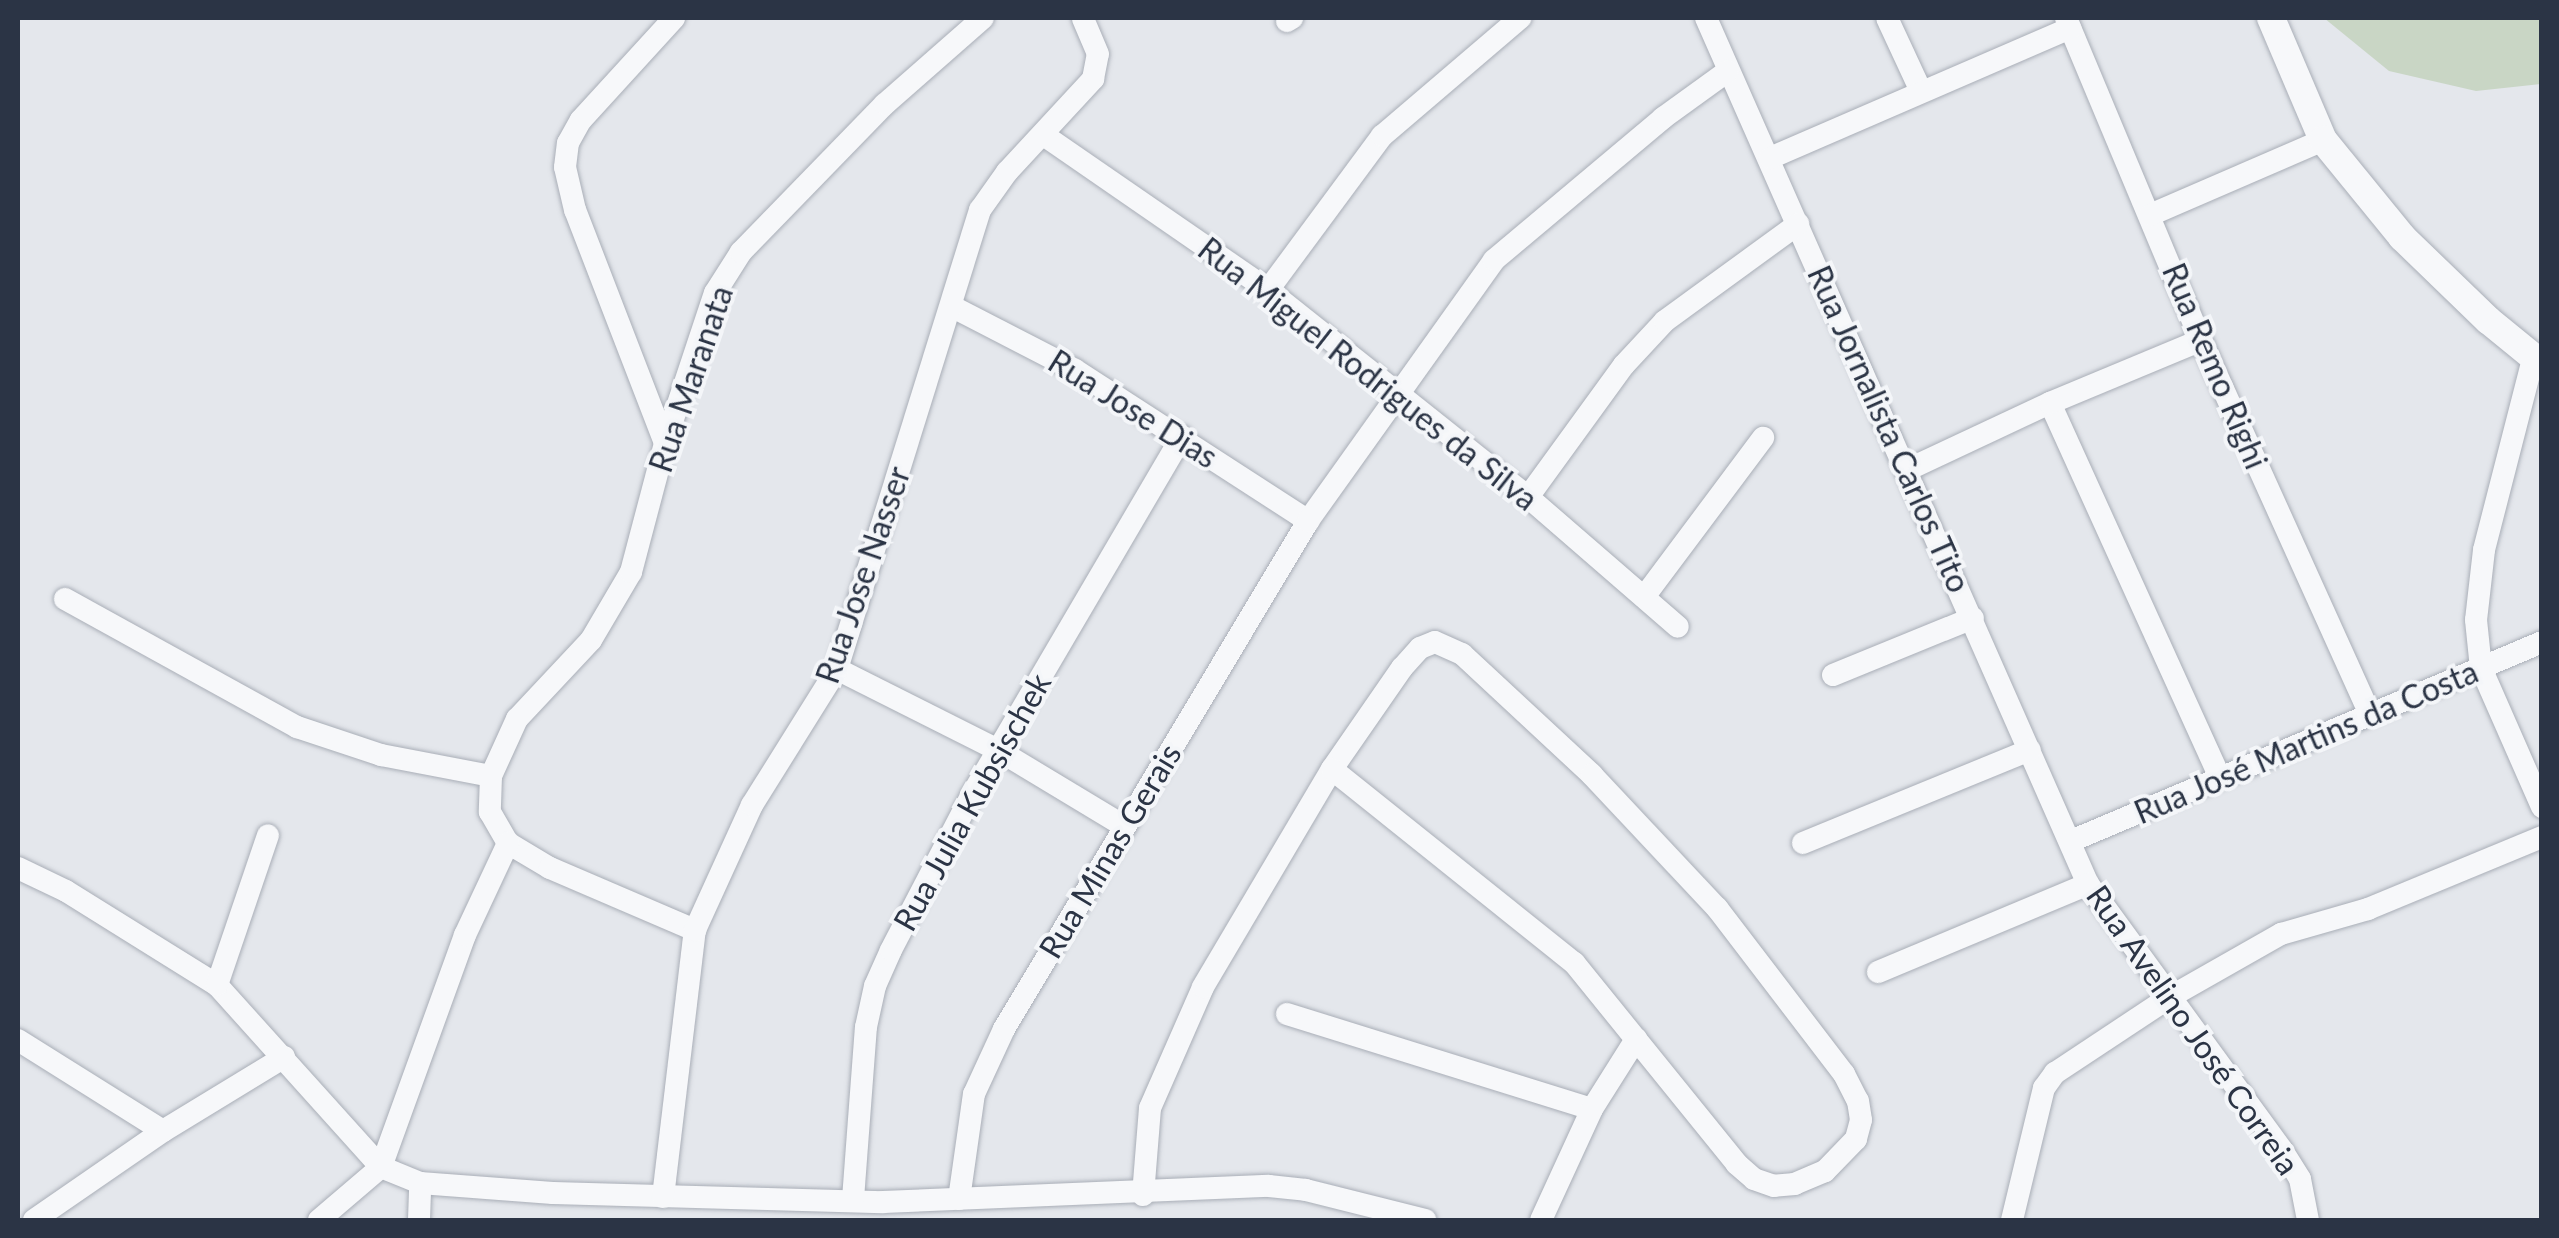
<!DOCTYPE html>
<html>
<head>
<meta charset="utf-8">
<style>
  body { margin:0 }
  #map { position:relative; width:2559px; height:1238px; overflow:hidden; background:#e4e7ec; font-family:Lato,sans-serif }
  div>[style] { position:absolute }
  .green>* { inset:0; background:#c9d6c5 }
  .roads { filter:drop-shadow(0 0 2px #a9aeb7) drop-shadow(0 0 2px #a9aeb7) }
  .minor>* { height:22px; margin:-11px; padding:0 11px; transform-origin:11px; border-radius:11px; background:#f7f8fa }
  .tertiary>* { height:28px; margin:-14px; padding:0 14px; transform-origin:14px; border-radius:14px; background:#f7f8fa }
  span { translate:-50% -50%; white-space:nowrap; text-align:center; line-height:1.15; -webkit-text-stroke:8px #f4f6f9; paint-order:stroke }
  .street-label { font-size:32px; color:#2b3445 }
  .frame { position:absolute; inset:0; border:20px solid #2b3445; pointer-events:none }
</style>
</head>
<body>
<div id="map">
  <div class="green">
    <div style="clip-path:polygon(2324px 18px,2541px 18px,2541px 84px,2476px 91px,2389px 71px)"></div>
  </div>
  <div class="roads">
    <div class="minor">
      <div style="left:1706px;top:18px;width:947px;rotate:66.2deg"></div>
      <div style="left:2088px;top:884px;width:329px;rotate:53.9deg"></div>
      <div style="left:2282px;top:1150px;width:34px;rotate:58deg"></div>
      <div style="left:2300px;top:1179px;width:42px;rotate:79deg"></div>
      <div style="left:1887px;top:18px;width:78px;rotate:65.1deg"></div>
      <div style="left:2066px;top:18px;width:349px;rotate:67.3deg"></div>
      <div style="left:2201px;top:340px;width:408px;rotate:65.7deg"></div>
      <div style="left:1287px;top:21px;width:6px;rotate:-31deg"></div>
      <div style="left:1045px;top:136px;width:271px;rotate:34.6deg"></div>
      <div style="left:1268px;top:290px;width:332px;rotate:38.5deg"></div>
      <div style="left:1528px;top:497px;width:198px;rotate:40.9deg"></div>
      <div style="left:1770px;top:158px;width:327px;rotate:-23.4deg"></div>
      <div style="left:2150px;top:215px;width:189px;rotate:-23.4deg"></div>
      <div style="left:1268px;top:290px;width:192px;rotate:-53.5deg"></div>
      <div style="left:1382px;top:136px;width:182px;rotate:-40.5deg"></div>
      <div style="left:953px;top:307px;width:137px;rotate:27.3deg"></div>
      <div style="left:1075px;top:370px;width:278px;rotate:32.9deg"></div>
      <div style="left:2533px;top:359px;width:197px;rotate:104.4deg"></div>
      <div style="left:2484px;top:550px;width:70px;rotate:96.5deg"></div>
      <div style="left:2476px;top:620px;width:48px;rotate:84.1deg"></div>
      <div style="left:2481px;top:668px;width:152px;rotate:66.3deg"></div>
      <div style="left:2050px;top:403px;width:411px;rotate:65.6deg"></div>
      <div style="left:665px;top:443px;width:250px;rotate:-111.1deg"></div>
      <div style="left:575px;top:210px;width:44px;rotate:-103.1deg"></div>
      <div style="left:565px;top:167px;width:24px;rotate:-83deg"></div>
      <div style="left:568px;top:143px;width:26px;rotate:-61deg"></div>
      <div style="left:581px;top:120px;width:138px;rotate:-47.6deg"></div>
      <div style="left:1909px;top:469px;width:156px;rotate:-25.1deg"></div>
      <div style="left:2050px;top:403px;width:164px;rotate:-22.6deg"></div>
      <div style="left:1528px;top:497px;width:163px;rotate:-54deg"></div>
      <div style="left:1624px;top:365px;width:60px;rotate:-47deg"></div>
      <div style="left:1665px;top:321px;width:165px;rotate:-36.1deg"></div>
      <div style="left:1644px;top:597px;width:199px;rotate:-53.2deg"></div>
      <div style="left:65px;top:599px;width:265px;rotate:28.9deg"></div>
      <div style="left:297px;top:727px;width:89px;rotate:18.4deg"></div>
      <div style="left:381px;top:755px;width:112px;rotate:10.8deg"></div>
      <div style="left:491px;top:776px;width:63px;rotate:-65.5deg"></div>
      <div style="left:517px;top:719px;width:108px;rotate:-46.9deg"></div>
      <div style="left:591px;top:640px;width:79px;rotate:-59.5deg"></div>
      <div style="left:631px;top:572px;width:133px;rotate:-75.2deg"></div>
      <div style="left:665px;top:443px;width:158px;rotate:-71.6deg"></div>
      <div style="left:715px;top:293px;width:49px;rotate:-57.6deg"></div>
      <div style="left:741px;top:252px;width:206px;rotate:-45.8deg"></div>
      <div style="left:885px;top:104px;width:130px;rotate:-41.3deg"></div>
      <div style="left:837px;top:669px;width:180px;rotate:26.7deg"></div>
      <div style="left:998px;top:750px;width:147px;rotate:31.1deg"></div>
      <div style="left:1833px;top:675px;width:151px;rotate:-22.2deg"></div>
      <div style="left:491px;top:776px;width:36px;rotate:92deg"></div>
      <div style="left:490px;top:812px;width:36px;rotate:60deg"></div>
      <div style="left:508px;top:843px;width:49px;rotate:30.8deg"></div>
      <div style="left:550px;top:868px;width:158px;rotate:23.2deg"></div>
      <div style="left:2071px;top:841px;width:511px;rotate:-22.9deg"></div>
      <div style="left:1803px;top:843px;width:245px;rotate:-22.3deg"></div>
      <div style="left:18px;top:868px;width:53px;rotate:25.6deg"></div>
      <div style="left:66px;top:891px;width:178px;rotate:31.9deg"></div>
      <div style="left:217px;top:985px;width:245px;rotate:48deg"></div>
      <div style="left:381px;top:1167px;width:42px;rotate:22.3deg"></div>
      <div style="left:420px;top:1183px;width:133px;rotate:4.3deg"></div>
      <div style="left:553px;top:1193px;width:330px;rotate:1.6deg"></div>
      <div style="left:883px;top:1202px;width:386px;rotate:-2.4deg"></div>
      <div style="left:1269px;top:1186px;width:37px;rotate:6deg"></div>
      <div style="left:1306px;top:1190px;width:123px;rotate:14.1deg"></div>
      <div style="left:1878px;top:972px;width:228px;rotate:-22.7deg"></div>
      <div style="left:217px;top:985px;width:158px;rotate:-71.2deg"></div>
      <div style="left:1287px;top:1014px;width:319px;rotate:17.3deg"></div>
      <div style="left:18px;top:1040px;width:171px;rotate:32.1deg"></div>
      <div style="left:1143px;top:1195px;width:87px;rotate:-85.4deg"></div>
      <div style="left:1150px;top:1108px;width:132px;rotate:-66.3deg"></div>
      <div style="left:1203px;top:987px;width:253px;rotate:-59.4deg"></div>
      <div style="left:1332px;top:769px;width:123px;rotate:-55.3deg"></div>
      <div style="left:1402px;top:668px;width:27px;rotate:-48deg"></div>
      <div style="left:1420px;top:648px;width:16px;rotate:-22deg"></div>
      <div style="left:1435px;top:642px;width:30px;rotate:24deg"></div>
      <div style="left:1462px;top:654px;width:178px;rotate:42.9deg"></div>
      <div style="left:1592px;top:775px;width:183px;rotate:46.8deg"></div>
      <div style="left:1717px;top:908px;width:209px;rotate:52.6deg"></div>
      <div style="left:1844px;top:1074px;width:30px;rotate:63deg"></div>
      <div style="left:1858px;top:1101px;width:19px;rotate:81deg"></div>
      <div style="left:1861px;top:1120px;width:20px;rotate:105deg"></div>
      <div style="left:1856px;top:1139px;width:45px;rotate:134.1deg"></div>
      <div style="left:1825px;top:1171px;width:33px;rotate:157deg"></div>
      <div style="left:1795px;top:1184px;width:21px;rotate:175deg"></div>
      <div style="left:1774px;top:1186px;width:21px;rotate:-161deg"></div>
      <div style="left:1754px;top:1179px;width:23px;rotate:-139deg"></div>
      <div style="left:1737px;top:1164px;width:259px;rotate:-129deg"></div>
      <div style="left:1574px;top:963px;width:310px;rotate:-141.3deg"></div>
      <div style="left:663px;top:1197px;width:269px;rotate:-83.2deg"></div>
      <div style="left:695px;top:930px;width:137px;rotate:-65.5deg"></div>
      <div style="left:752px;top:805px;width:160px;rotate:-58deg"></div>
      <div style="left:837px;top:669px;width:481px;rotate:-72.7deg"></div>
      <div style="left:980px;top:210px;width:47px;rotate:-54.6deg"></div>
      <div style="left:1007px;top:172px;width:127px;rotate:-47.2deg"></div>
      <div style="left:1093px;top:79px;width:25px;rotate:-79deg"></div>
      <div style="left:1098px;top:54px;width:39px;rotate:-113deg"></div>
      <div style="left:853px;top:1199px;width:172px;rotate:-85.7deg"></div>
      <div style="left:866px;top:1027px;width:42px;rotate:-77.6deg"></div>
      <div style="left:875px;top:986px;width:39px;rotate:-66deg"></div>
      <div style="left:891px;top:950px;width:174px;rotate:-62.5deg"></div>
      <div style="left:971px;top:796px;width:417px;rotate:-59.6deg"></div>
      <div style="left:959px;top:1199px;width:106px;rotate:-81.9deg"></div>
      <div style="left:974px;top:1094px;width:72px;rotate:-65.2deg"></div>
      <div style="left:1004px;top:1029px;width:592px;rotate:-59.1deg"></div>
      <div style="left:1308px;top:521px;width:320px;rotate:-54.5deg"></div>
      <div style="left:1494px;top:260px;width:221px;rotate:-40deg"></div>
      <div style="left:1663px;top:118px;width:80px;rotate:-35.9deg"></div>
      <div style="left:34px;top:1220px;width:157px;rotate:-34.6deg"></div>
      <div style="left:163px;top:1131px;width:142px;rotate:-31.4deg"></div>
      <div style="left:319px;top:1220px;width:82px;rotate:-40.5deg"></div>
      <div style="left:381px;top:1167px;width:247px;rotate:-70.1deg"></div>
      <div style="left:465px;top:935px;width:102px;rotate:-64.9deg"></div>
      <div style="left:419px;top:1220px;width:37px;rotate:-88deg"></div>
      <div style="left:1541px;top:1220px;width:122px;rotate:-65.3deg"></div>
      <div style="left:1592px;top:1109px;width:83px;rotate:-57.8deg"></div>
      <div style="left:2012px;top:1220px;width:136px;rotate:-76.4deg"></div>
      <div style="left:2044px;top:1088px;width:19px;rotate:-54deg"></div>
      <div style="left:2055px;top:1073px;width:138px;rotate:-33.5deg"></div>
      <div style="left:2170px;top:997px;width:128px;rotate:-29.6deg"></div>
      <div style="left:2281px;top:934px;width:91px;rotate:-16deg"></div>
      <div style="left:2368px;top:909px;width:188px;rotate:-22.5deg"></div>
    </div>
    <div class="tertiary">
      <div style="left:2271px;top:18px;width:133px;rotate:66.9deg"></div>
      <div style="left:2323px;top:140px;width:125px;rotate:50.8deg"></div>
      <div style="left:2402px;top:237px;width:120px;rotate:44deg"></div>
      <div style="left:2488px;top:320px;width:70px;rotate:39.2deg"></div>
    </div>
  </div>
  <div class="street-label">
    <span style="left:2215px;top:366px;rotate:67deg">Rua Remo Righi</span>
    <span style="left:1368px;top:374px;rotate:38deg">Rua Miguel Rodrigues da Silva</span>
    <span style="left:691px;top:379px;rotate:-71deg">Rua Maranata</span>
    <span style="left:1133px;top:409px;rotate:32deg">Rua Jose Dias</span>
    <span style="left:1889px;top:429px;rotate:66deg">Rua Jornalista Carlos Tito</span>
    <span style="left:863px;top:575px;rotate:-71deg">Rua Jose Nasser</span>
    <span style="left:2306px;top:742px;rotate:-23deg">Rua José Martins da Costa</span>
    <span style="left:972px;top:802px;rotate:-61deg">Rua Julia Kubsischek</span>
    <span style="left:1110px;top:851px;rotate:-59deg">Rua Minas Gerais</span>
    <span style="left:2193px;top:1030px;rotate:55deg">Rua Avelino José Correia</span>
  </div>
  <div class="frame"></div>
</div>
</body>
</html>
